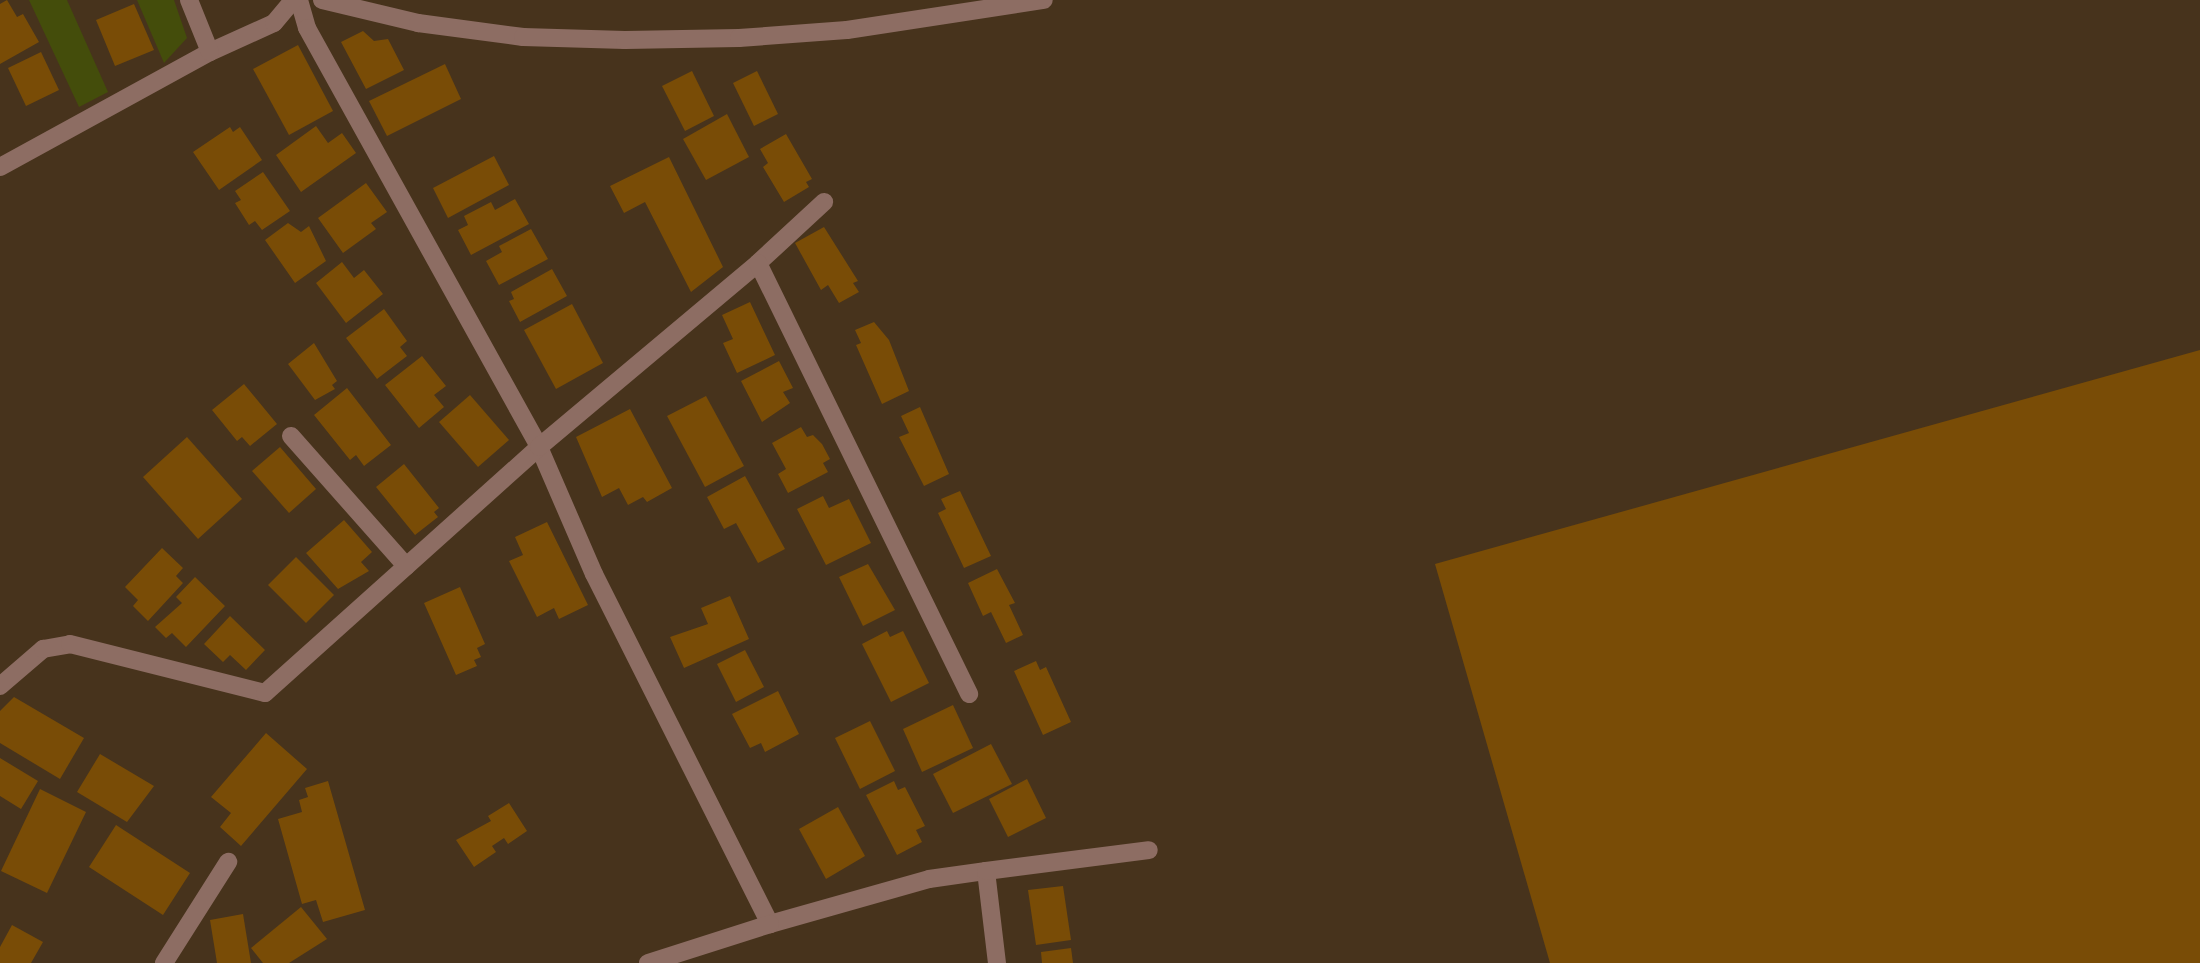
<!DOCTYPE html>
<html>
<head>
<meta charset="utf-8">
<style>
  body { margin:0 }
  #map { position:relative; width:2200px; height:963px; overflow:hidden; background:#47331c; font-family:Inter,sans-serif }
  div>[style] { position:absolute }
  .green>* { inset:0; background:#444d0b }
  .building>* { inset:0; background:#794c06 }
  .minor>* { height:18px; margin:-9px; padding:0 9px; transform-origin:9px; border-radius:9px; background:#8d6d63 }
  span { translate:-50% -50%; white-space:nowrap; text-align:center; line-height:1.15; -webkit-text-stroke:7px #47331c; paint-order:stroke }
</style>
</head>
<body>
<div id="map">
  <div class="green">
    <div style="clip-path:polygon(29px 0,67px 0,108px 92px,79px 107px)"></div>
    <div style="clip-path:polygon(137px 0,174px 0,187px 38px,164px 63px)"></div>
  </div>
  <div class="building">
    <div style="clip-path:polygon(7px 0,17px 17px,23px 14px,39px 42px,0 64px,0 4px)"></div>
    <div style="clip-path:polygon(134px 4px,154px 50px,115px 66px,96px 20px)"></div>
    <div style="clip-path:polygon(363px 31px,374px 41px,388px 39px,404px 70px,366px 89px,341px 42px)"></div>
    <div style="clip-path:polygon(298px 45px,333px 111px,289px 135px,253px 69px)"></div>
    <div style="clip-path:polygon(41px 52px,59px 90px,26px 106px,8px 68px)"></div>
    <div style="clip-path:polygon(445px 64px,461px 99px,387px 136px,369px 101px)"></div>
    <div style="clip-path:polygon(692px 71px,714px 116px,685px 131px,662px 86px)"></div>
    <div style="clip-path:polygon(757px 71px,778px 114px,754px 126px,733px 83px)"></div>
    <div style="clip-path:polygon(727px 114px,749px 157px,706px 180px,683px 139px)"></div>
    <div style="clip-path:polygon(316px 126px,328px 143px,342px 133px,356px 153px,301px 192px,276px 155px)"></div>
    <div style="clip-path:polygon(230px 127px,233px 132px,240px 127px,262px 160px,219px 190px,193px 152px)"></div>
    <div style="clip-path:polygon(786px 134px,812px 179px,806px 182px,809px 187px,784px 202px,763px 167px,768px 163px,760px 149px)"></div>
    <div style="clip-path:polygon(494px 156px,509px 185px,448px 218px,433px 188px)"></div>
    <div style="clip-path:polygon(669px 157px,723px 267px,691px 292px,645px 202px,624px 213px,610px 186px)"></div>
    <div style="clip-path:polygon(263px 172px,290px 211px,262px 230px,255px 221px,249px 225px,235px 203px,241px 200px,235px 191px)"></div>
    <div style="clip-path:polygon(366px 183px,387px 212px,371px 223px,376px 229px,343px 253px,318px 218px)"></div>
    <div style="clip-path:polygon(515px 199px,529px 224px,471px 255px,458px 230px,468px 225px,464px 216px,491px 202px,495px 210px)"></div>
    <div style="clip-path:polygon(288px 223px,301px 232px,309px 226px,326px 261px,295px 283px,265px 240px)"></div>
    <div style="clip-path:polygon(824px 227px,858px 281px,853px 283px,859px 292px,839px 303px,828px 285px,821px 290px,795px 243px)"></div>
    <div style="clip-path:polygon(531px 229px,548px 259px,499px 285px,486px 261px,502px 252px,499px 246px)"></div>
    <div style="clip-path:polygon(342px 262px,354px 278px,364px 270px,383px 294px,346px 323px,316px 283px)"></div>
    <div style="clip-path:polygon(552px 269px,567px 296px,520px 322px,509px 301px,514px 299px,511px 292px)"></div>
    <div style="clip-path:polygon(750px 302px,775px 355px,737px 373px,723px 343px,733px 339px,722px 315px)"></div>
    <div style="clip-path:polygon(572px 304px,603px 363px,556px 389px,524px 330px)"></div>
    <div style="clip-path:polygon(384px 309px,407px 341px,400px 347px,407px 356px,377px 379px,346px 338px)"></div>
    <div style="clip-path:polygon(874px 322px,889px 340px,909px 391px,882px 404px,856px 345px,861px 343px,855px 330px)"></div>
    <div style="clip-path:polygon(314px 343px,337px 381px,332px 385px,335px 389px,315px 400px,288px 364px)"></div>
    <div style="clip-path:polygon(2200px 350px,2200px 963px,1550px 963px,1435px 564px)"></div>
    <div style="clip-path:polygon(422px 356px,446px 386px,434px 395px,444px 407px,419px 428px,385px 385px)"></div>
    <div style="clip-path:polygon(779px 361px,793px 388px,783px 392px,790px 403px,762px 422px,741px 381px)"></div>
    <div style="clip-path:polygon(244px 384px,277px 424px,250px 446px,242px 437px,237px 441px,212px 410px)"></div>
    <div style="clip-path:polygon(347px 388px,391px 445px,364px 466px,356px 455px,350px 460px,314px 415px)"></div>
    <div style="clip-path:polygon(470px 395px,509px 440px,478px 467px,439px 422px)"></div>
    <div style="clip-path:polygon(706px 396px,744px 466px,705px 487px,667px 416px)"></div>
    <div style="clip-path:polygon(920px 407px,949px 474px,924px 486px,899px 437px,909px 433px,901px 416px)"></div>
    <div style="clip-path:polygon(630px 409px,672px 488px,647px 502px,643px 497px,628px 505px,619px 488px,602px 497px,576px 437px)"></div>
    <div style="clip-path:polygon(801px 427px,807px 437px,813px 435px,822px 444px,830px 459px,823px 463px,828px 472px,788px 493px,778px 474px,786px 469px,772px 443px)"></div>
    <div style="clip-path:polygon(187px 437px,242px 499px,198px 539px,143px 477px)"></div>
    <div style="clip-path:polygon(280px 447px,316px 489px,289px 513px,252px 471px)"></div>
    <div style="clip-path:polygon(404px 464px,439px 508px,434px 512px,438px 517px,415px 535px,376px 487px)"></div>
    <div style="clip-path:polygon(745px 476px,785px 549px,758px 563px,736px 523px,724px 529px,707px 497px)"></div>
    <div style="clip-path:polygon(960px 491px,991px 556px,964px 568px,938px 513px,946px 509px,941px 499px)"></div>
    <div style="clip-path:polygon(823px 496px,829px 508px,849px 499px,871px 543px,826px 565px,797px 509px)"></div>
    <div style="clip-path:polygon(344px 520px,372px 552px,361px 562px,369px 571px,338px 589px,306px 553px)"></div>
    <div style="clip-path:polygon(547px 522px,588px 605px,559px 619px,554px 608px,537px 617px,509px 561px,523px 555px,515px 537px)"></div>
    <div style="clip-path:polygon(162px 548px,183px 568px,176px 576px,183px 583px,148px 621px,133px 606px,138px 600px,125px 587px)"></div>
    <div style="clip-path:polygon(296px 557px,334px 595px,306px 623px,268px 585px)"></div>
    <div style="clip-path:polygon(868px 564px,895px 610px,863px 626px,839px 577px)"></div>
    <div style="clip-path:polygon(997px 569px,1015px 603px,1009px 605px,1023px 635px,1006px 643px,991px 612px,983px 616px,968px 583px)"></div>
    <div style="clip-path:polygon(195px 577px,225px 606px,186px 647px,172px 633px,166px 638px,155px 627px,182px 603px,176px 597px)"></div>
    <div style="clip-path:polygon(460px 587px,485px 644px,477px 648px,481px 657px,474px 660px,477px 666px,456px 675px,424px 603px)"></div>
    <div style="clip-path:polygon(730px 596px,749px 639px,684px 668px,670px 637px,708px 624px,701px 608px)"></div>
    <div style="clip-path:polygon(230px 616px,265px 650px,246px 670px,230px 655px,223px 662px,204px 644px)"></div>
    <div style="clip-path:polygon(887px 631px,890px 637px,903px 631px,929px 683px,891px 702px,862px 644px)"></div>
    <div style="clip-path:polygon(745px 650px,764px 687px,736px 702px,717px 664px)"></div>
    <div style="clip-path:polygon(1036px 661px,1040px 670px,1046px 667px,1071px 722px,1043px 735px,1014px 671px)"></div>
    <div style="clip-path:polygon(778px 691px,799px 734px,765px 752px,761px 743px,750px 748px,732px 714px)"></div>
    <div style="clip-path:polygon(14px 697px,84px 738px,60px 779px,0 743px,0 711px)"></div>
    <div style="clip-path:polygon(953px 705px,973px 748px,922px 772px,903px 729px)"></div>
    <div style="clip-path:polygon(870px 721px,895px 771px,860px 789px,835px 738px)"></div>
    <div style="clip-path:polygon(266px 733px,307px 769px,241px 846px,220px 827px,231px 813px,211px 797px)"></div>
    <div style="clip-path:polygon(991px 744px,1012px 784px,953px 813px,933px 774px)"></div>
    <div style="clip-path:polygon(100px 754px,154px 786px,127px 822px,77px 792px)"></div>
    <div style="clip-path:polygon(0 758px,38px 781px,21px 809px,0 796px)"></div>
    <div style="clip-path:polygon(1027px 779px,1046px 818px,1008px 837px,989px 799px)"></div>
    <div style="clip-path:polygon(328px 781px,365px 910px,323px 922px,316px 900px,302px 904px,278px 819px,302px 812px,299px 800px,308px 797px,305px 788px)"></div>
    <div style="clip-path:polygon(894px 781px,898px 790px,905px 787px,925px 826px,916px 830px,922px 842px,897px 855px,866px 795px)"></div>
    <div style="clip-path:polygon(40px 789px,86px 812px,47px 893px,1px 871px)"></div>
    <div style="clip-path:polygon(509px 803px,527px 831px,508px 844px,504px 838px,492px 846px,496px 852px,474px 867px,456px 840px,491px 821px,488px 816px)"></div>
    <div style="clip-path:polygon(838px 807px,865px 856px,826px 879px,799px 829px)"></div>
    <div style="clip-path:polygon(116px 825px,190px 873px,163px 915px,89px 867px)"></div>
    <div style="clip-path:polygon(1063px 886px,1071px 940px,1036px 945px,1028px 890px)"></div>
    <div style="clip-path:polygon(301px 907px,327px 939px,289px 963px,263px 963px,251px 948px)"></div>
    <div style="clip-path:polygon(243px 914px,251px 963px,217px 963px,210px 920px)"></div>
    <div style="clip-path:polygon(12px 925px,43px 942px,31px 963px,0 963px,0 947px)"></div>
    <div style="clip-path:polygon(1071px 948px,1073px 963px,1042px 963px,1041px 952px)"></div>
  </div>
  <div class="minor">
    <div style="left:299px;top:0;width:29px;rotate:74deg"></div>
    <div style="left:307px;top:28px;width:479px;rotate:61deg"></div>
    <div style="left:539px;top:447px;width:138px;rotate:66.6deg"></div>
    <div style="left:594px;top:574px;width:392px;rotate:63.3deg"></div>
    <div style="left:770px;top:924px;width:165px;rotate:-15.8deg"></div>
    <div style="left:929px;top:879px;width:58px;rotate:-8deg"></div>
    <div style="left:986px;top:871px;width:93px;rotate:83.2deg"></div>
    <div style="left:322px;top:0;width:99px;rotate:13.5deg"></div>
    <div style="left:418px;top:23px;width:106px;rotate:7.6deg"></div>
    <div style="left:523px;top:37px;width:102px;rotate:1.7deg"></div>
    <div style="left:625px;top:40px;width:114px;rotate:-1deg"></div>
    <div style="left:739px;top:38px;width:108px;rotate:-4.2deg"></div>
    <div style="left:847px;top:30px;width:199px;rotate:-8.7deg"></div>
    <div style="left:210px;top:52px;width:70px;rotate:-24.4deg"></div>
    <div style="left:274px;top:23px;width:30px;rotate:-50deg"></div>
    <div style="left:0;top:167px;width:239px;rotate:-28.7deg"></div>
    <div style="left:210px;top:52px;width:56px;rotate:-112deg"></div>
    <div style="left:758px;top:263px;width:90px;rotate:-42.7deg"></div>
    <div style="left:291px;top:436px;width:174px;rotate:48.5deg"></div>
    <div style="left:0;top:686px;width:57px;rotate:-40.7deg"></div>
    <div style="left:43px;top:649px;width:27px;rotate:-10deg"></div>
    <div style="left:70px;top:644px;width:201px;rotate:14.1deg"></div>
    <div style="left:265px;top:693px;width:368px;rotate:-41.9deg"></div>
    <div style="left:539px;top:447px;width:286px;rotate:-40deg"></div>
    <div style="left:758px;top:263px;width:480px;rotate:63.9deg"></div>
    <div style="left:986px;top:871px;width:164px;rotate:-7.3deg"></div>
    <div style="left:164px;top:963px;width:120px;rotate:-57.6deg"></div>
    <div style="left:648px;top:963px;width:128px;rotate:-17.7deg"></div>
  </div>
</div>
</body>
</html>
